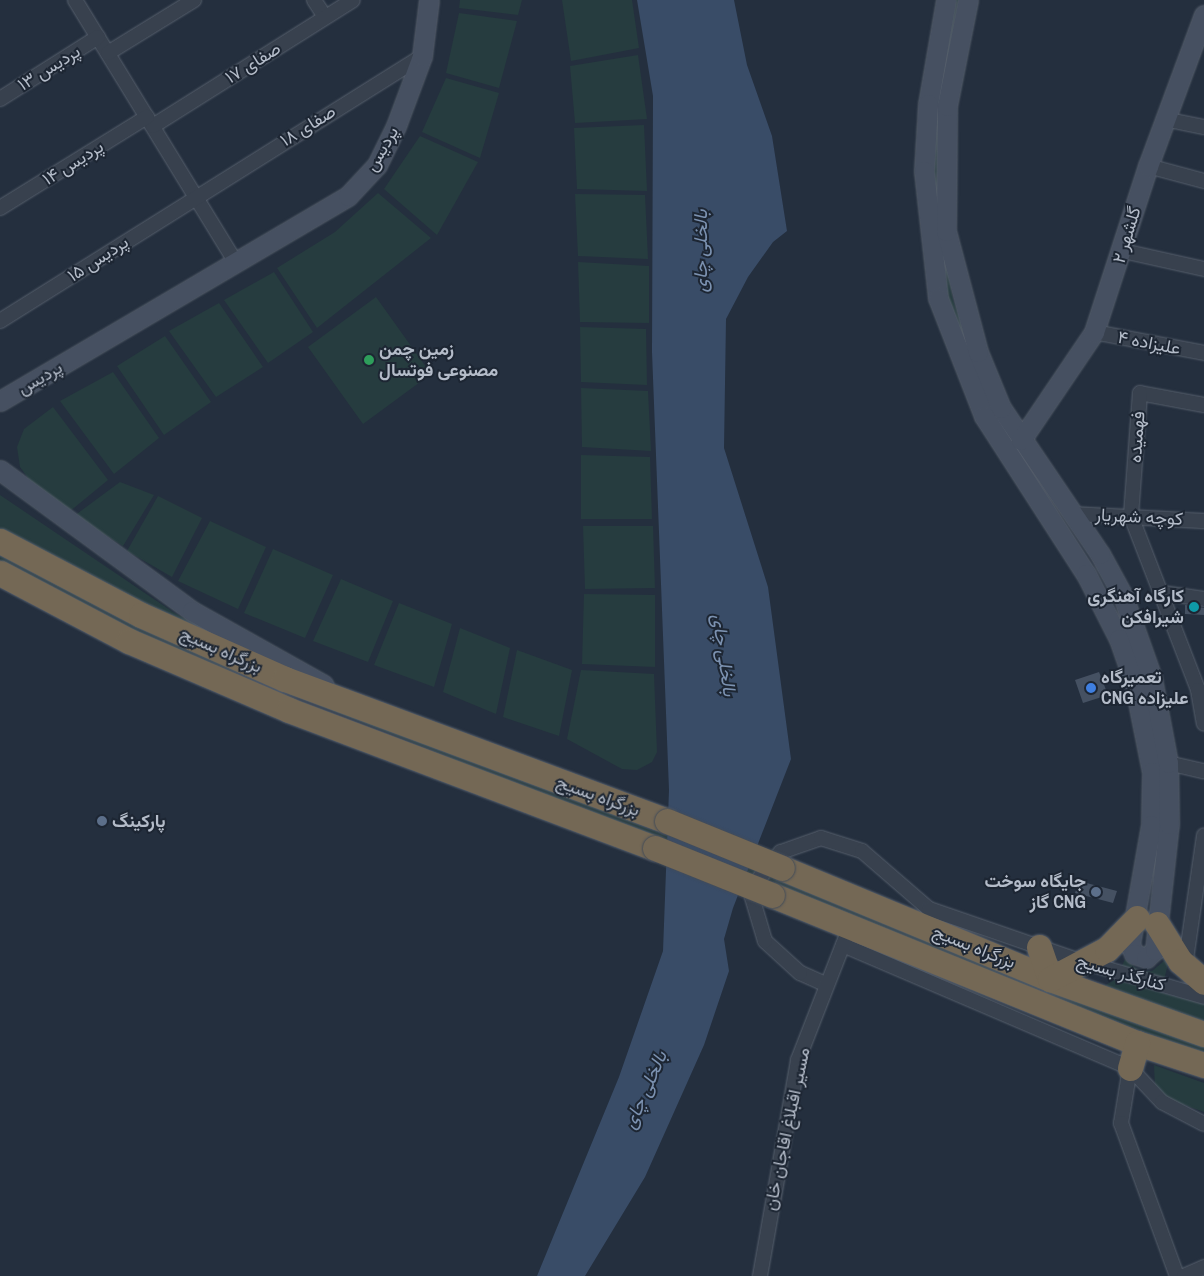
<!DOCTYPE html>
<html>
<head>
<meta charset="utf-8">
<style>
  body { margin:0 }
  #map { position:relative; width:1204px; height:1276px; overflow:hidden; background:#242f3e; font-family:"Archivo Narrow",Vazirmatn,sans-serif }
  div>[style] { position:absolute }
  .green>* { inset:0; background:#263c3f }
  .water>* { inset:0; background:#394c67 }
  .building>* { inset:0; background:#455162 }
  .roads { filter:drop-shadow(0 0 1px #565f6c) drop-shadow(0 0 1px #565f6c) }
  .street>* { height:14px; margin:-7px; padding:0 7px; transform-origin:7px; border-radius:7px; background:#38414e }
  .secondary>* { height:19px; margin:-9.5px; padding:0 9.5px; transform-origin:9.5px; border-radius:9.5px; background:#465061 }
  .highway>* { height:25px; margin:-12.5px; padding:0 12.5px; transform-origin:12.5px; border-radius:12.5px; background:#746855 }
  .bridges { filter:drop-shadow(0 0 1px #434c59) drop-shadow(0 0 1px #434c59) }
  .highway-bridge>* { height:25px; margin:-12.5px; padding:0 12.5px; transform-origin:12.5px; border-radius:12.5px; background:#746855 }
  .dots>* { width:14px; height:14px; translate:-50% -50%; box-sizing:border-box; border:2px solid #1d2633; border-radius:50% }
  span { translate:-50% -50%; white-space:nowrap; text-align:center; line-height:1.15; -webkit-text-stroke:4px #1d2633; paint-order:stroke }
  .street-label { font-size:18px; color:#b4bcc9 }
  .poi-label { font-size:18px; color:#b4bcc9; font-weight:700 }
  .left { translate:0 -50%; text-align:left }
  .right { translate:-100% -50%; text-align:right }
  .water-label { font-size:19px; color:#7c92b1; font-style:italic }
</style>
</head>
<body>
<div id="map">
  <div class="green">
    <div style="clip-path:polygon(460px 0,522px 0,518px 15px,459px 8px)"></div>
    <div style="clip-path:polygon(562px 0,632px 0,639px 48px,571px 61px)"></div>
    <div style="clip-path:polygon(952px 0,959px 0,946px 66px,938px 209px,953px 300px,1000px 428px,996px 431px,947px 304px,932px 211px,934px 111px)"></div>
    <div style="clip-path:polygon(459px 13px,517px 21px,499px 88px,446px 73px)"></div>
    <div style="clip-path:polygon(638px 55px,647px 119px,575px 123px,570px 66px)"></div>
    <div style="clip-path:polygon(446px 78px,499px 93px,480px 158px,422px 132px)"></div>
    <div style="clip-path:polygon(644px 125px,647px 191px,577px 189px,574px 128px)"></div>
    <div style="clip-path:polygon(420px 136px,478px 162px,437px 235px,384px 189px)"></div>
    <div style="clip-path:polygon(378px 193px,431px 238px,317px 328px,277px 268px,335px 232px)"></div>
    <div style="clip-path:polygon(575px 194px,645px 195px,648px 259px,578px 256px)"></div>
    <div style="clip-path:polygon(578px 262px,649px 266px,649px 323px,580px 322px)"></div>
    <div style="clip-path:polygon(274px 272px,313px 332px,268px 363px,224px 300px)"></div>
    <div style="clip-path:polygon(376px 297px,431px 374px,363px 424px,308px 347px)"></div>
    <div style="clip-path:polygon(219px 303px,263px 367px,216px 397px,169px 331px)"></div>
    <div style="clip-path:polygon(580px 327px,646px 329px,647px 385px,581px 382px)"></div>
    <div style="clip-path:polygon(165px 336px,211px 402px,164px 435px,117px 366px)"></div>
    <div style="clip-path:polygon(113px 372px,159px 438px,114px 474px,60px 401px)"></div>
    <div style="clip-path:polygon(581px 388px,648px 391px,651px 451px,582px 447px)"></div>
    <div style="clip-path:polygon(53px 407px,108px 480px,69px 512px,33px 485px,20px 467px,17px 447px,24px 429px)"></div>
    <div style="clip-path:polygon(581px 455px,650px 457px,652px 519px,581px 519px)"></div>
    <div style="clip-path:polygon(120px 482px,154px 495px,123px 546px,74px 516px)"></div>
    <div style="clip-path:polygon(0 495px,173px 612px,259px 658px,161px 617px,0 532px)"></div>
    <div style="clip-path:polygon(158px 496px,202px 518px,172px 577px,127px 551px)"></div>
    <div style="clip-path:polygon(210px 521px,266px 547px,238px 609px,178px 581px)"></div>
    <div style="clip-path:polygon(583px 526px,653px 526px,655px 588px,585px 589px)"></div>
    <div style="clip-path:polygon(273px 549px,333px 575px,305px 638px,244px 613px)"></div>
    <div style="clip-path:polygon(0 554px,156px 635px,1204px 1047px,1204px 1056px,153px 640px,0 562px)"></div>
    <div style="clip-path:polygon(341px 579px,393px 601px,368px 662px,313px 641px)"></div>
    <div style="clip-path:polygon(584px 594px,655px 595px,655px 667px,582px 664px)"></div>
    <div style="clip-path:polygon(399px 603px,452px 624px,434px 687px,374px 665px)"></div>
    <div style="clip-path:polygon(460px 628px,510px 648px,496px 714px,443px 692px)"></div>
    <div style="clip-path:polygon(517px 650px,572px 670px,559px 736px,503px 717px)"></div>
    <div style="clip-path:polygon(581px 670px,654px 674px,657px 752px,652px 762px,637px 770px,622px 769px,567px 739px)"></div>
    <div style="clip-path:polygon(1170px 956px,1164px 980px,1121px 968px,1125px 959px,1141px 972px,1152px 971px)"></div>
    <div style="clip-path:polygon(1115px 980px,1204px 1004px,1204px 1024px,1100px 988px)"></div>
    <div style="clip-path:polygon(1154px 1065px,1204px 1083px,1204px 1112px,1165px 1098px,1155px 1087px)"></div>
  </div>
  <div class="water">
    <div style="clip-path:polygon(637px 0,734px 0,747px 65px,772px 136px,787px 231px,773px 242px,748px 277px,726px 319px,724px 448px,768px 587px,791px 759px,733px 908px,724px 939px,729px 971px,704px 1045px,645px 1177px,585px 1276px,537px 1276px,619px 1077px,663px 951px,669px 790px,652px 352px,653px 96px)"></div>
  </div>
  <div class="building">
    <div style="clip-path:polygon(1185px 605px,1204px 608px,1204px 615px,1185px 614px)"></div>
    <div style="clip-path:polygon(1099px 672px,1108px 695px,1083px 703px,1075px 680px)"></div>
    <div style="clip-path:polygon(1079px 881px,1117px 891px,1113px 903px,1075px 893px)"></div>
  </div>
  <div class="roads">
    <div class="street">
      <div style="left:75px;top:0;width:308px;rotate:58.5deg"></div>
      <div style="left:314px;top:0;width:20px;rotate:57deg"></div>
      <div style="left:108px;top:53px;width:101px;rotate:-31.6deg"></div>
      <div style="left:0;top:99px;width:116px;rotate:-32.3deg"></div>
      <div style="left:1164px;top:119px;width:41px;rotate:11.3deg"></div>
      <div style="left:153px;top:126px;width:236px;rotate:-32.2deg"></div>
      <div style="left:1148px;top:166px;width:58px;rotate:15deg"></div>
      <div style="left:0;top:208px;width:173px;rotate:-31.8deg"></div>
      <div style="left:1123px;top:251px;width:83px;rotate:12.5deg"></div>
      <div style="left:0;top:321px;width:498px;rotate:-32.1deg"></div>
      <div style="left:1094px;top:332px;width:112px;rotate:10.8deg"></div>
      <div style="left:1204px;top:405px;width:65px;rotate:-169.4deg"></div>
      <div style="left:1140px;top:393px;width:123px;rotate:94.2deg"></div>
      <div style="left:1131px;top:516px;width:186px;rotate:68.9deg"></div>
      <div style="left:1198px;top:690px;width:34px;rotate:80deg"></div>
      <div style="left:1074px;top:514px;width:130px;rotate:3.1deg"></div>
      <div style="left:1163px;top:593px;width:41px;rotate:8.3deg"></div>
      <div style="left:1168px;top:763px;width:37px;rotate:13deg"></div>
      <div style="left:843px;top:945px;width:312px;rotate:23.2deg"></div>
      <div style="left:1130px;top:1068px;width:47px;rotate:46.7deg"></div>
      <div style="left:1162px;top:1102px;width:47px;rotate:27.6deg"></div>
      <div style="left:1185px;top:966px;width:132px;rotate:-81.7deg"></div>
      <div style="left:825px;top:984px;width:27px;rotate:-156deg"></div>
      <div style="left:800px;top:973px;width:47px;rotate:-137.6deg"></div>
      <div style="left:765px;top:941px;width:46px;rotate:-106.5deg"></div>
      <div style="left:752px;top:897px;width:18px;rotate:-71deg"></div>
      <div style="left:758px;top:880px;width:36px;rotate:-51deg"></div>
      <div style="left:781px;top:852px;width:42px;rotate:-19.3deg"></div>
      <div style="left:821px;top:838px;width:43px;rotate:17.6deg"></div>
      <div style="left:862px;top:851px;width:89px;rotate:40.9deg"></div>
      <div style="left:929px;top:909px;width:163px;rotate:19deg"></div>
      <div style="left:1083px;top:962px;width:126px;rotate:16.1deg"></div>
      <div style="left:1130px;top:1068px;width:56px;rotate:99.3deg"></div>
      <div style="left:1121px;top:1123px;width:163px;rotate:69.9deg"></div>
      <div style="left:760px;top:1276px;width:219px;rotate:-80deg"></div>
      <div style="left:798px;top:1060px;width:132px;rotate:-68.7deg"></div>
      <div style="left:1184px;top:1276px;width:22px;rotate:-24deg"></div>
    </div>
    <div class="secondary">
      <div style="left:946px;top:0;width:106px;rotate:99.8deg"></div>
      <div style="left:928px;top:104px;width:67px;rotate:93.4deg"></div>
      <div style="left:924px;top:171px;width:128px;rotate:83.7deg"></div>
      <div style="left:938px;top:298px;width:127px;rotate:68.7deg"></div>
      <div style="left:984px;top:416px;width:188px;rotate:57.2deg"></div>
      <div style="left:1086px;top:574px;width:73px;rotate:63.1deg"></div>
      <div style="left:1119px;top:639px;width:46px;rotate:70.8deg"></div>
      <div style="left:1134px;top:682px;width:92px;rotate:78.7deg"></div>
      <div style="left:1152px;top:772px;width:53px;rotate:91.1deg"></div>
      <div style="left:1151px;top:825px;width:121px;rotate:100deg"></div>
      <div style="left:1130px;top:944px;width:11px;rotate:68deg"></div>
      <div style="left:1134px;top:954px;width:13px;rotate:18deg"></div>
      <div style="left:1146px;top:958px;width:12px;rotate:-42deg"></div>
      <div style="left:1155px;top:950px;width:127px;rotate:-83.7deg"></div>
      <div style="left:1169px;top:824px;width:61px;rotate:-90.9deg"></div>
      <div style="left:1168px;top:763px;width:86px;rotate:-100.7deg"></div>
      <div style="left:1152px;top:678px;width:87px;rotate:-109.5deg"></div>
      <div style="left:1123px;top:596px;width:48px;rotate:-118.7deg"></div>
      <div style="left:1100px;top:554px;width:176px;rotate:-124.1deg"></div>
      <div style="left:1001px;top:408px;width:61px;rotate:-112.3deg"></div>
      <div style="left:978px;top:352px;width:125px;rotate:-104.8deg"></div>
      <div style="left:946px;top:231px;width:125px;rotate:-89.5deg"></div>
      <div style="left:947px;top:106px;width:108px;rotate:-78.8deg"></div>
      <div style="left:0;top:401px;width:404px;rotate:-30.5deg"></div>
      <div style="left:348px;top:196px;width:42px;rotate:-46.9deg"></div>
      <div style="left:377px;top:165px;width:43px;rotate:-64deg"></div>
      <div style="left:396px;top:126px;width:75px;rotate:-69.6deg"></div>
      <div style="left:422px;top:56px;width:56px;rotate:-82.9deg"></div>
      <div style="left:1021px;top:440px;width:130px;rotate:-55.9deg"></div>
      <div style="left:1094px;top:332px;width:175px;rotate:-72deg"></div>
      <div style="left:1148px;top:166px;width:161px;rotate:-69.7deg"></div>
      <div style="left:0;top:470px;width:238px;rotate:36.3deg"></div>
      <div style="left:192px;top:611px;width:151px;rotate:29.3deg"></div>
    </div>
    <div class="highway">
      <div style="left:0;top:541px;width:159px;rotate:27.7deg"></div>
      <div style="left:141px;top:615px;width:158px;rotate:24deg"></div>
      <div style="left:285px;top:679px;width:408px;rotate:20.4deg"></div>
      <div style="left:0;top:573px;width:146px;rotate:27.8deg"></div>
      <div style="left:129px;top:641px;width:174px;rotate:23.3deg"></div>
      <div style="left:289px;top:710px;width:391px;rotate:20.7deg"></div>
      <div style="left:782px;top:868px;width:290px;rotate:22.5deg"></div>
      <div style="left:1050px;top:979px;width:164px;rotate:19.7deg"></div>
      <div style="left:772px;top:895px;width:394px;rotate:22.1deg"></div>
      <div style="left:1137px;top:1043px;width:71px;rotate:18.2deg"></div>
      <div style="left:1157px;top:924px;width:44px;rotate:58.1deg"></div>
      <div style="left:1180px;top:961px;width:32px;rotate:41deg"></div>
      <div style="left:1039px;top:947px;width:34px;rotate:71deg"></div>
      <div style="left:1050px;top:979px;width:64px;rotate:-27.8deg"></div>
      <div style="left:1107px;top:949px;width:43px;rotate:-45.9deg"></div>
      <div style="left:1130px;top:1068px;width:26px;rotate:-74deg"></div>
    </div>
  </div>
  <div class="bridges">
    <div class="highway-bridge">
      <div style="left:667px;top:821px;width:124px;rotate:22.2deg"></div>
      <div style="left:655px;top:848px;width:126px;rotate:21.9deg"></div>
    </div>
  </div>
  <div class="dots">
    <div style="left:369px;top:360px;background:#2e9e5b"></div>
    <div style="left:1194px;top:607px;background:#0f9aa8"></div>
    <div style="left:1091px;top:688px;background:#3f7fe0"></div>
    <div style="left:102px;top:821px;background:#5c6f8a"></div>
    <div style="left:1096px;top:892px;background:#5c6f8a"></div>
  </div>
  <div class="street-label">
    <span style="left:253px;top:63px;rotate:-32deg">صفای ۱۷</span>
    <span style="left:49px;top:68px;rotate:-32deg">پردیس ۱۳</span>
    <span style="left:308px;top:126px;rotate:-32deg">صفای ۱۸</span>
    <span style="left:382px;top:149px;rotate:-60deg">پردیس</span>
    <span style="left:73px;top:163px;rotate:-32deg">پردیس ۱۴</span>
    <span style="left:1127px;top:235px;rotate:-73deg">گلشهر ۲</span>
    <span style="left:98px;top:259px;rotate:-33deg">پردیس ۱۵</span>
    <span style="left:1149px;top:343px;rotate:11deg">علیزاده ۴</span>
    <span style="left:40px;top:378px;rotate:-30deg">پردیس</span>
    <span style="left:1137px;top:437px;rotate:-86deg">فهمیده</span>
    <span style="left:1139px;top:517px;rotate:3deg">کوچه شهریار</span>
    <span style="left:221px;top:650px;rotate:24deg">بزرگراه بسیج</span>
    <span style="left:598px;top:796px;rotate:20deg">بزرگراه بسیج</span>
    <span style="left:974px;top:947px;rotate:22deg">بزرگراه بسیج</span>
    <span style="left:1121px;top:973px;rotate:16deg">کنارگذر بسیج</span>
    <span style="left:787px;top:1129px;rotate:-78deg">مسیر اقبلاغ اقاجان خان</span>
  </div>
  <div class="poi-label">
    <span class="left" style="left:379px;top:360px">زمین چمن<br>مصنوعی فوتسال</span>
    <span class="right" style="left:1184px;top:607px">کارگاه آهنگری<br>شیرافکن</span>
    <span class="left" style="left:1101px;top:688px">تعمیرگاه<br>CNG علیزاده</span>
    <span class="left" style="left:112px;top:821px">پارکینگ</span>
    <span class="right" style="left:1086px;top:892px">جایگاه سوخت<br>گاز CNG</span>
  </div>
  <div class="water-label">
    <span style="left:701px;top:251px;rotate:-90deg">بالخلی چای</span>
    <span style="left:724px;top:655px;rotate:82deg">بالخلی چای</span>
    <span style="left:645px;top:1090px;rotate:-66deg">بالخلی چای</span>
  </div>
</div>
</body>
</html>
